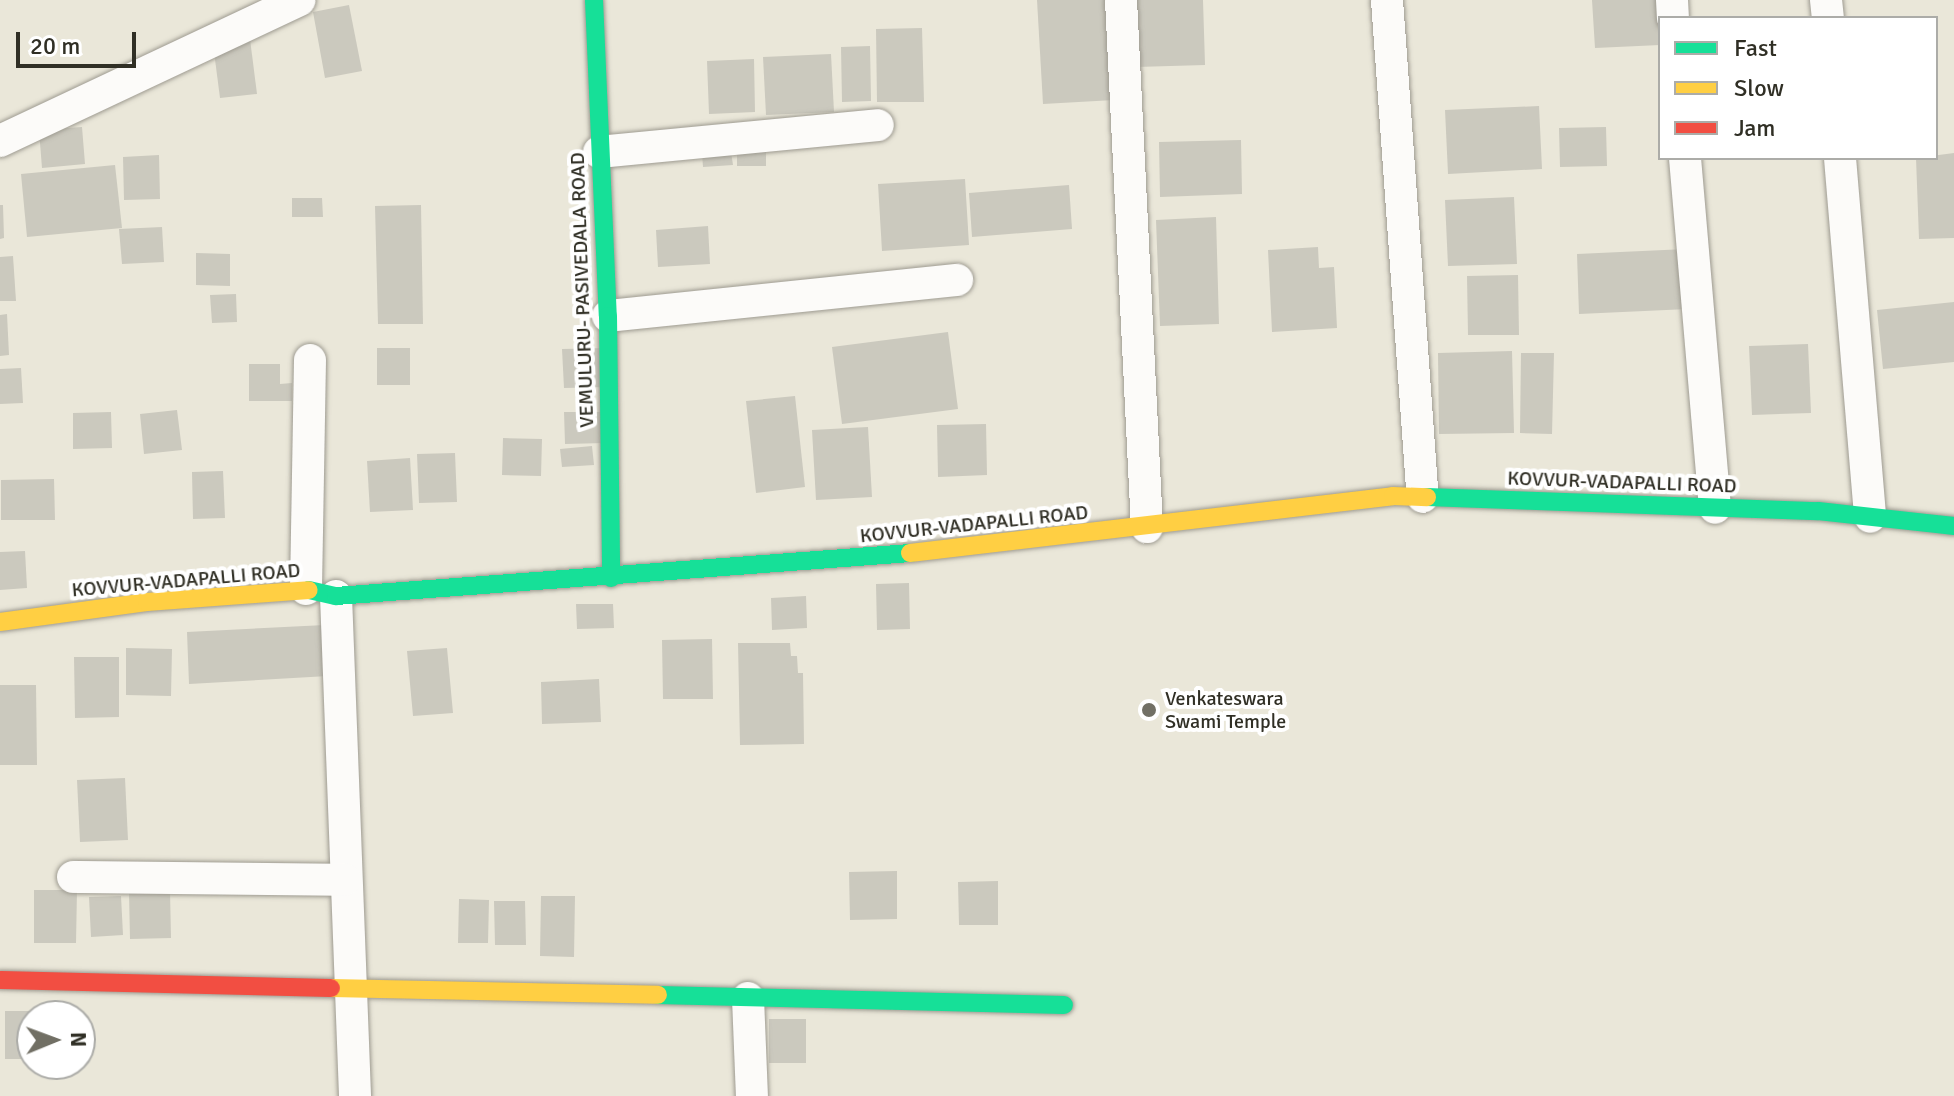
<!DOCTYPE html>
<html>
<head>
<meta charset="utf-8">
<style>
  body { margin:0 }
  #map { position:relative; width:1954px; height:1096px; overflow:hidden; background:#eae7d9; font-family:Signika,sans-serif }
  div>[style] { position:absolute }
  .building>* { inset:0; background:#cbc9be }
  .roads { filter:drop-shadow(0 0 2px #9e9b91) drop-shadow(0 0 2px #9e9b91) }
  .street>* { height:32px; margin:-16px; padding:0 16px; transform-origin:16px; border-radius:16px; background:#fcfbf9 }
  .fast>* { height:18px; margin:-9px; padding:0 9px; transform-origin:9px; border-radius:9px; background:#16e098 }
  .slow>* { height:18px; margin:-9px; padding:0 9px; transform-origin:9px; border-radius:9px; background:#ffcf43 }
  .jam>* { height:18px; margin:-9px; padding:0 9px; transform-origin:9px; border-radius:9px; background:#f24e42 }
  .dots>* { width:22px; height:22px; translate:-50% -50%; box-sizing:border-box; border:4px solid #fff; border-radius:50% }
  span { translate:-50% -50%; white-space:nowrap; text-align:center; line-height:1.15; -webkit-text-stroke:8px #fff; paint-order:stroke }
  .street-label { font-size:20px; color:#302f25 }
  .poi-label { font-size:20px; color:#302f25 }
  .left { translate:0 -50%; text-align:left }
  .legend { position:absolute; left:1658px; top:16px; width:280px; height:144px; box-sizing:border-box; background:#fff; border:2px solid #acaca8; margin:0; padding:10px 14px; list-style:none; font-size:24px; color:#302f25 }
  .legend li { display:flex; align-items:center; gap:16px; height:40px }
  .legend b { width:40px; border:2px solid #acaca8 }
  .north { position:absolute; left:16px; top:1000px; width:80px; height:80px; box-sizing:border-box; background:#fff; border:2px solid #acaca8; border-radius:50%; rotate:89deg; font-size:22px; font-weight:700; line-height:32px; text-align:center; color:#302f25 }
  .north::after { content:''; display:block; margin:auto; width:28px; height:36px; background:#716f64; clip-path:polygon(50% 0,100% 100%,50% 72%,0 100%) }
  .scale { position:absolute; left:16px; top:32px; width:120px; height:36px; box-sizing:border-box; border:4px solid #302f25; border-top:0; padding-left:10px; font-size:24px; line-height:28px; white-space:nowrap; color:#302f25; -webkit-text-stroke:6px #fff; paint-order:stroke }
</style>
</head>
<body>
<div id="map">
  <div class="building">
    <div style="clip-path:polygon(1037px 0,1108px 0,1114px 100px,1043px 104px)"></div>
    <div style="clip-path:polygon(1134px 0,1203px 0,1205px 65px,1136px 67px)"></div>
    <div style="clip-path:polygon(1592px 0,1665px 0,1660px 45px,1595px 48px)"></div>
    <div style="clip-path:polygon(349px 5px,362px 71px,325px 78px,313px 12px)"></div>
    <div style="clip-path:polygon(922px 28px,924px 102px,877px 102px,876px 29px)"></div>
    <div style="clip-path:polygon(250px 39px,257px 94px,220px 98px,213px 44px)"></div>
    <div style="clip-path:polygon(870px 46px,871px 101px,842px 102px,841px 47px)"></div>
    <div style="clip-path:polygon(831px 54px,834px 112px,766px 115px,763px 57px)"></div>
    <div style="clip-path:polygon(754px 59px,755px 112px,709px 114px,707px 61px)"></div>
    <div style="clip-path:polygon(1539px 106px,1542px 169px,1448px 174px,1445px 110px)"></div>
    <div style="clip-path:polygon(82px 127px,85px 164px,42px 168px,39px 130px)"></div>
    <div style="clip-path:polygon(1606px 127px,1607px 166px,1560px 167px,1559px 128px)"></div>
    <div style="clip-path:polygon(1241px 140px,1242px 194px,1160px 197px,1159px 142px)"></div>
    <div style="clip-path:polygon(737px 147px,766px 147px,766px 166px,737px 166px)"></div>
    <div style="clip-path:polygon(731px 152px,733px 165px,703px 167px,702px 154px)"></div>
    <div style="clip-path:polygon(1954px 153px,1954px 238px,1919px 239px,1916px 158px)"></div>
    <div style="clip-path:polygon(159px 155px,160px 199px,124px 200px,123px 157px)"></div>
    <div style="clip-path:polygon(115px 165px,122px 228px,27px 237px,21px 174px)"></div>
    <div style="clip-path:polygon(965px 179px,969px 245px,882px 251px,878px 184px)"></div>
    <div style="clip-path:polygon(1069px 185px,1072px 229px,972px 237px,969px 193px)"></div>
    <div style="clip-path:polygon(1514px 197px,1517px 264px,1448px 266px,1445px 200px)"></div>
    <div style="clip-path:polygon(292px 198px,322px 198px,323px 217px,292px 217px)"></div>
    <div style="clip-path:polygon(0 205px,3px 205px,4px 238px,0 239px)"></div>
    <div style="clip-path:polygon(421px 205px,423px 324px,378px 324px,375px 206px)"></div>
    <div style="clip-path:polygon(1216px 217px,1219px 324px,1160px 326px,1156px 220px)"></div>
    <div style="clip-path:polygon(708px 226px,710px 264px,658px 267px,656px 230px)"></div>
    <div style="clip-path:polygon(162px 227px,164px 262px,122px 264px,119px 229px)"></div>
    <div style="clip-path:polygon(1318px 247px,1319px 268px,1334px 267px,1337px 328px,1272px 332px,1268px 250px)"></div>
    <div style="clip-path:polygon(1686px 249px,1688px 309px,1579px 314px,1577px 254px)"></div>
    <div style="clip-path:polygon(196px 253px,230px 254px,230px 286px,196px 285px)"></div>
    <div style="clip-path:polygon(13px 256px,16px 301px,0 301px,0 257px)"></div>
    <div style="clip-path:polygon(1518px 275px,1519px 335px,1468px 335px,1467px 276px)"></div>
    <div style="clip-path:polygon(236px 294px,237px 322px,212px 323px,210px 295px)"></div>
    <div style="clip-path:polygon(1954px 302px,1954px 362px,1883px 369px,1877px 310px)"></div>
    <div style="clip-path:polygon(7px 314px,9px 355px,0 356px,0 315px)"></div>
    <div style="clip-path:polygon(948px 332px,958px 409px,842px 424px,832px 347px)"></div>
    <div style="clip-path:polygon(1808px 344px,1811px 413px,1752px 415px,1749px 346px)"></div>
    <div style="clip-path:polygon(377px 348px,410px 348px,410px 385px,377px 385px)"></div>
    <div style="clip-path:polygon(607px 348px,608px 387px,564px 388px,562px 349px)"></div>
    <div style="clip-path:polygon(1512px 351px,1514px 433px,1439px 434px,1438px 353px)"></div>
    <div style="clip-path:polygon(1521px 353px,1554px 353px,1552px 434px,1520px 433px)"></div>
    <div style="clip-path:polygon(249px 364px,280px 364px,280px 384px,292px 383px,292px 401px,249px 401px)"></div>
    <div style="clip-path:polygon(21px 368px,23px 403px,0 404px,0 369px)"></div>
    <div style="clip-path:polygon(795px 396px,805px 487px,756px 493px,746px 401px)"></div>
    <div style="clip-path:polygon(177px 410px,182px 450px,144px 454px,140px 414px)"></div>
    <div style="clip-path:polygon(111px 412px,112px 448px,73px 449px,73px 413px)"></div>
    <div style="clip-path:polygon(564px 412px,604px 412px,605px 443px,565px 444px)"></div>
    <div style="clip-path:polygon(986px 424px,987px 475px,938px 477px,937px 425px)"></div>
    <div style="clip-path:polygon(868px 427px,872px 497px,816px 500px,812px 430px)"></div>
    <div style="clip-path:polygon(503px 438px,542px 439px,541px 476px,502px 475px)"></div>
    <div style="clip-path:polygon(592px 446px,594px 465px,562px 467px,560px 449px)"></div>
    <div style="clip-path:polygon(455px 453px,457px 502px,419px 503px,417px 454px)"></div>
    <div style="clip-path:polygon(410px 458px,413px 510px,370px 512px,367px 461px)"></div>
    <div style="clip-path:polygon(223px 471px,225px 518px,193px 519px,192px 472px)"></div>
    <div style="clip-path:polygon(54px 479px,55px 520px,1px 520px,1px 480px)"></div>
    <div style="clip-path:polygon(25px 551px,27px 588px,0 590px,0 552px)"></div>
    <div style="clip-path:polygon(909px 583px,910px 629px,877px 630px,876px 584px)"></div>
    <div style="clip-path:polygon(806px 596px,807px 628px,772px 630px,771px 598px)"></div>
    <div style="clip-path:polygon(576px 604px,613px 604px,614px 628px,577px 629px)"></div>
    <div style="clip-path:polygon(325px 625px,328px 676px,189px 684px,187px 632px)"></div>
    <div style="clip-path:polygon(712px 639px,713px 699px,663px 699px,662px 640px)"></div>
    <div style="clip-path:polygon(738px 643px,790px 643px,791px 656px,797px 656px,798px 673px,803px 673px,804px 744px,740px 745px)"></div>
    <div style="clip-path:polygon(126px 648px,172px 649px,171px 696px,126px 695px)"></div>
    <div style="clip-path:polygon(447px 648px,453px 713px,413px 716px,407px 651px)"></div>
    <div style="clip-path:polygon(74px 657px,119px 657px,119px 717px,75px 718px)"></div>
    <div style="clip-path:polygon(599px 679px,601px 722px,542px 724px,541px 682px)"></div>
    <div style="clip-path:polygon(0 685px,36px 685px,37px 765px,0 765px)"></div>
    <div style="clip-path:polygon(125px 778px,128px 840px,80px 842px,77px 780px)"></div>
    <div style="clip-path:polygon(897px 871px,897px 919px,850px 920px,849px 872px)"></div>
    <div style="clip-path:polygon(998px 881px,998px 925px,959px 925px,958px 882px)"></div>
    <div style="clip-path:polygon(34px 890px,77px 890px,76px 943px,34px 943px)"></div>
    <div style="clip-path:polygon(170px 891px,171px 938px,130px 939px,129px 892px)"></div>
    <div style="clip-path:polygon(121px 896px,123px 935px,91px 937px,89px 897px)"></div>
    <div style="clip-path:polygon(541px 896px,575px 896px,574px 957px,540px 956px)"></div>
    <div style="clip-path:polygon(459px 899px,489px 900px,488px 943px,458px 943px)"></div>
    <div style="clip-path:polygon(494px 901px,525px 901px,526px 945px,495px 945px)"></div>
    <div style="clip-path:polygon(5px 1011px,58px 1011px,58px 1016px,32px 1016px,32px 1059px,5px 1059px)"></div>
    <div style="clip-path:polygon(769px 1019px,806px 1019px,806px 1063px,769px 1063px)"></div>
  </div>
  <div class="roads">
    <div class="street">
      <div style="left:1121px;top:0;width:528px;rotate:87.18deg"></div>
      <div style="left:1387px;top:0;width:498px;rotate:85.9deg"></div>
      <div style="left:1672px;top:0;width:18px;rotate:87deg"></div>
      <div style="left:1826px;top:0;width:18px;rotate:84deg"></div>
      <div style="left:0;top:141px;width:331px;rotate:-25.2deg"></div>
      <div style="left:599px;top:152px;width:280px;rotate:-5.5deg"></div>
      <div style="left:1685px;top:158px;width:351px;rotate:85.1deg"></div>
      <div style="left:1840px;top:158px;width:360px;rotate:85.2deg"></div>
      <div style="left:608px;top:316px;width:351px;rotate:-5.9deg"></div>
      <div style="left:306px;top:589px;width:229px;rotate:-89deg"></div>
      <div style="left:336px;top:596px;width:500px;rotate:87.82deg"></div>
      <div style="left:73px;top:877px;width:272px;rotate:0.6deg"></div>
      <div style="left:748px;top:998px;width:98px;rotate:87.7deg"></div>
    </div>
    <div class="fast">
      <div style="left:594px;top:0;width:316px;rotate:87.5deg"></div>
      <div style="left:608px;top:316px;width:262px;rotate:89.3deg"></div>
      <div style="left:1427px;top:497px;width:391px;rotate:2.1deg"></div>
      <div style="left:1818px;top:511px;width:137px;rotate:6.3deg"></div>
      <div style="left:309px;top:590px;width:28px;rotate:13deg"></div>
      <div style="left:336px;top:596px;width:576px;rotate:-4.28deg"></div>
      <div style="left:658px;top:995px;width:406px;rotate:1.4deg"></div>
    </div>
    <div class="slow">
      <div style="left:910px;top:553px;width:486px;rotate:-6.7deg"></div>
      <div style="left:1393px;top:496px;width:34px;rotate:2deg"></div>
      <div style="left:0;top:622px;width:148px;rotate:-7.7deg"></div>
      <div style="left:147px;top:602px;width:162px;rotate:-4.2deg"></div>
      <div style="left:331px;top:988px;width:327px;rotate:1.2deg"></div>
    </div>
    <div class="jam">
      <div style="left:0;top:980px;width:331px;rotate:1.4deg"></div>
    </div>
  </div>
  <div class="dots">
    <div style="left:1149px;top:710px;background:#716f64"></div>
  </div>
  <div class="street-label">
    <span style="left:582px;top:290px;rotate:-92deg">VEMULURU- PASIVEDALA ROAD</span>
    <span style="left:1622px;top:482px;rotate:2deg">KOVVUR-VADAPALLI ROAD</span>
    <span style="left:974px;top:524px;rotate:-6deg">KOVVUR-VADAPALLI ROAD</span>
    <span style="left:186px;top:580px;rotate:-5deg">KOVVUR-VADAPALLI ROAD</span>
  </div>
  <div class="poi-label">
    <span class="left" style="left:1165px;top:710px">Venkateswara<br>Swami Temple</span>
  </div>
  <ul class="legend">
  <li><b style="height:10px;background:#16e098"></b>Fast</li>
  <li><b style="height:10px;background:#ffcf43"></b>Slow</li>
  <li><b style="height:10px;background:#f24e42"></b>Jam</li>
  </ul>
  <div class="north">N</div>
  <div class="scale">20 m</div>
</div>
</body>
</html>
